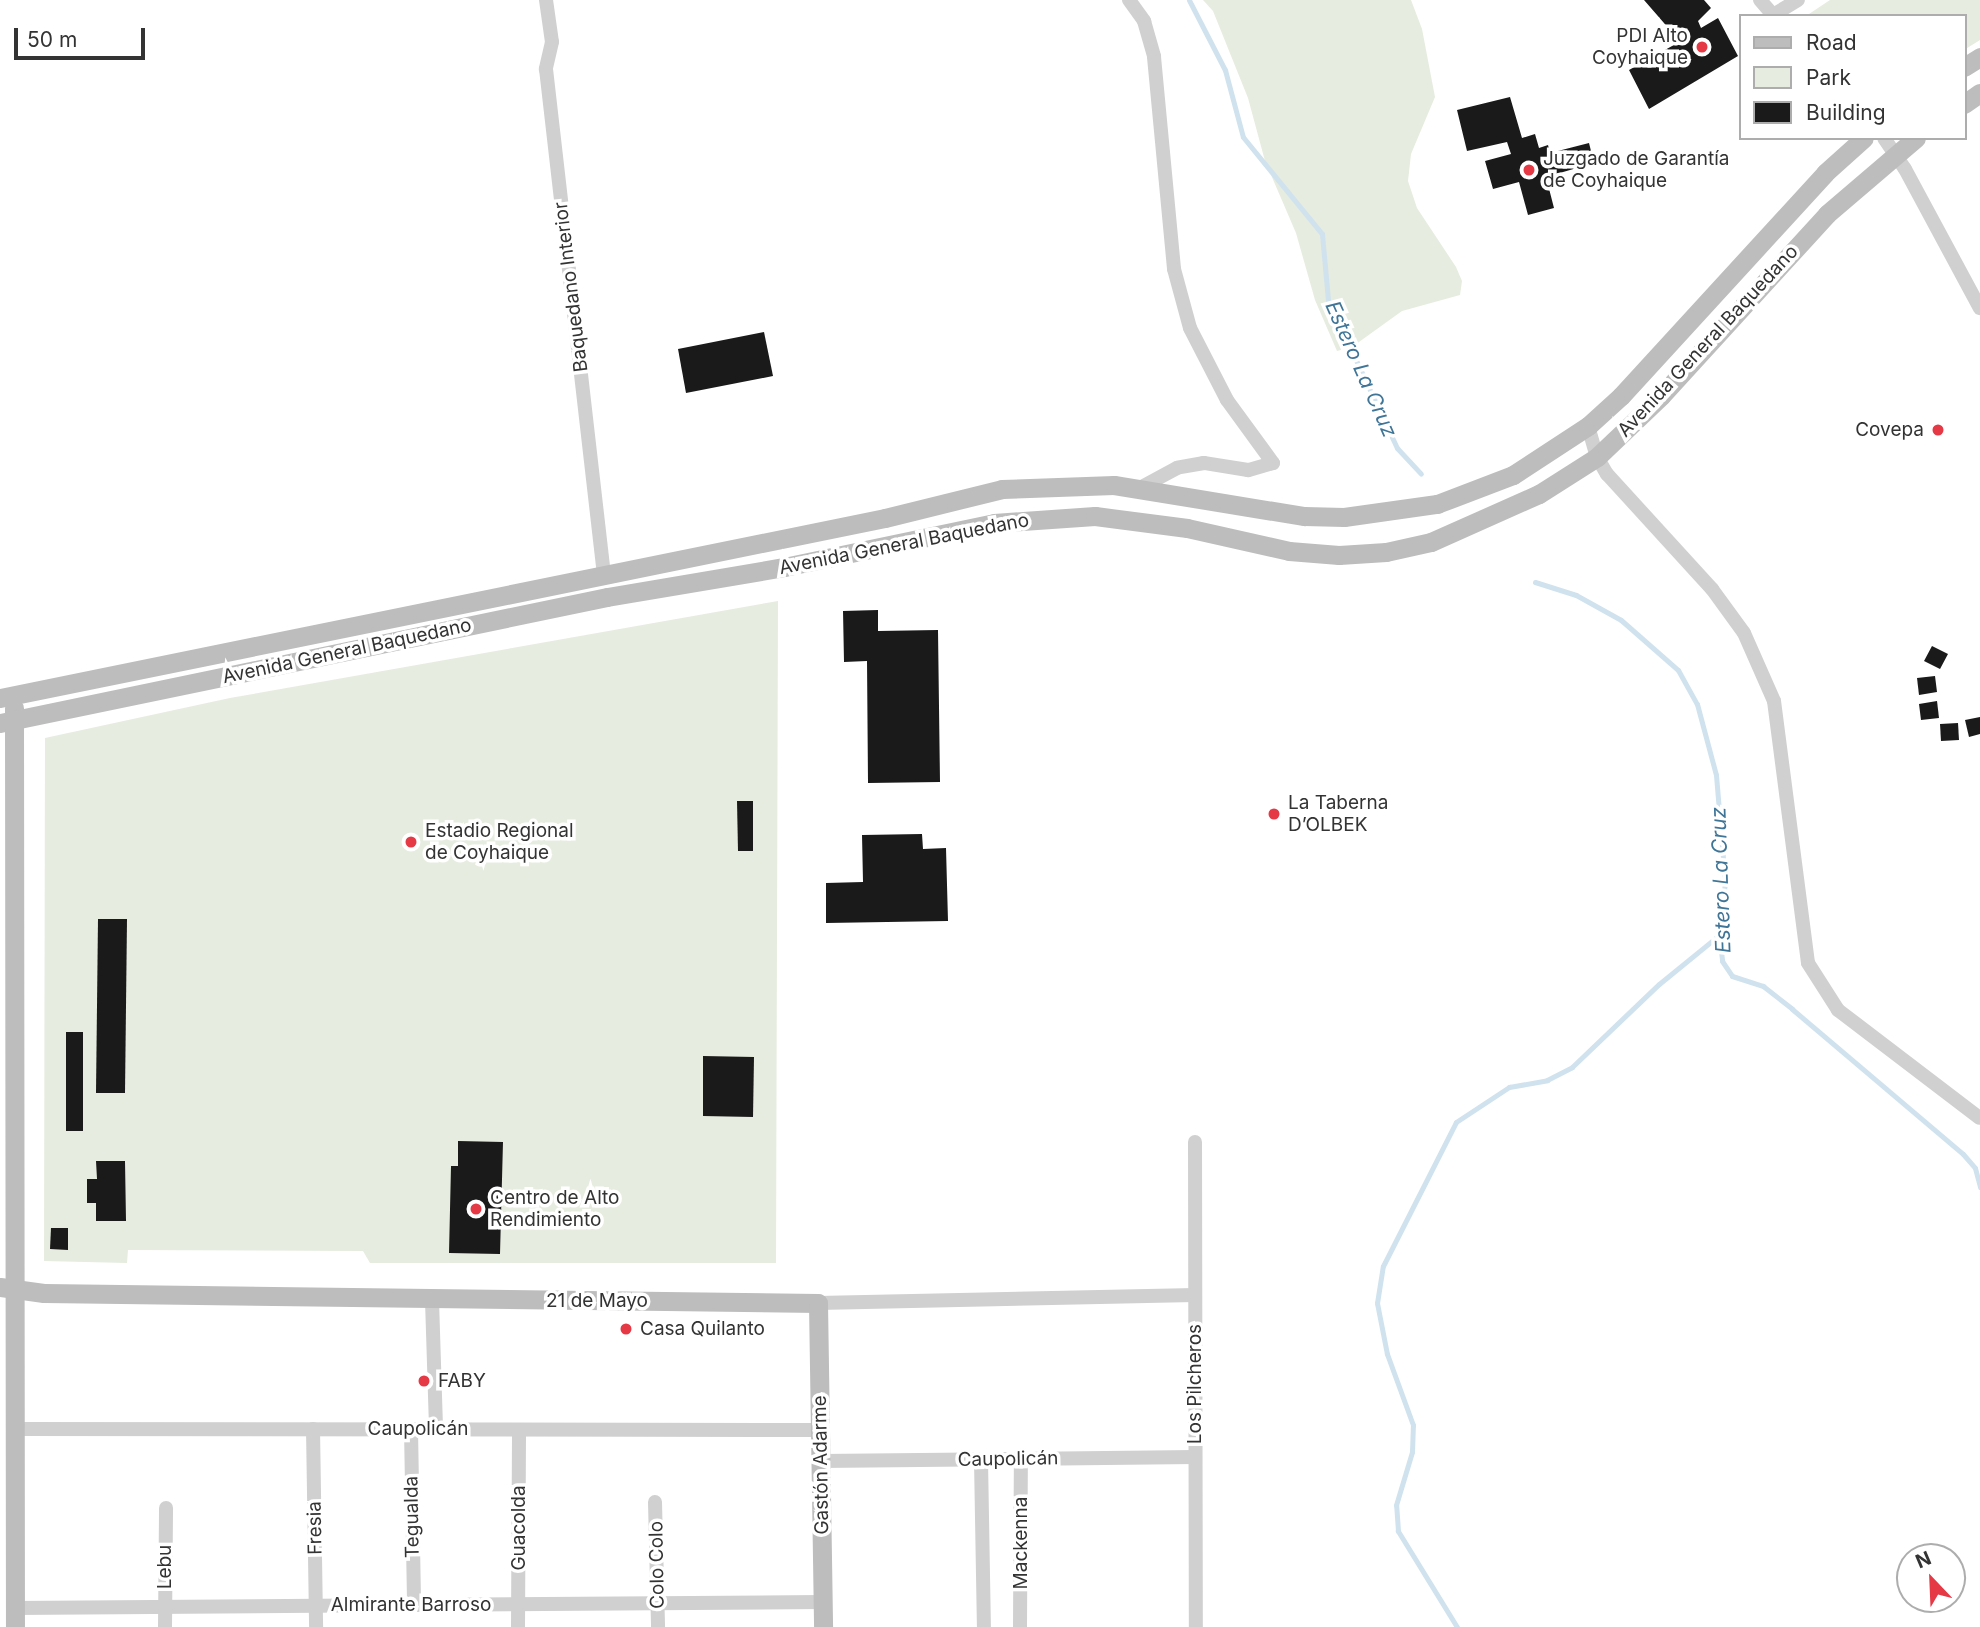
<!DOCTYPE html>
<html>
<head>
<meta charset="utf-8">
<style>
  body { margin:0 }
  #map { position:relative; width:1980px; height:1627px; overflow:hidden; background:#fff; font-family:Inter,sans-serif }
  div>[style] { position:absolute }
  .green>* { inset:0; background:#e6ecdf }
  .stream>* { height:5px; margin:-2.5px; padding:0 2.5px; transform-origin:2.5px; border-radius:2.5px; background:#cfe2ee }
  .building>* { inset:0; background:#1a1a1a }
  .street>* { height:14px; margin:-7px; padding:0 7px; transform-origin:7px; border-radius:7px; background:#d0d0d0 }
  .secondary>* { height:19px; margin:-9.5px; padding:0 9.5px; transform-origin:9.5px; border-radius:9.5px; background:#bdbdbd }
  .dots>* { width:19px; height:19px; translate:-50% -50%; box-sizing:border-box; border:4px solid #fff; border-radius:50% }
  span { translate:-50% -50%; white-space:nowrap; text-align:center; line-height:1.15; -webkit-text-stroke:7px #fff; paint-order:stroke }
  .poi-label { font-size:19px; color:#333 }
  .right { translate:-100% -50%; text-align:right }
  .left { translate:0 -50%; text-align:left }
  .street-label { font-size:19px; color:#333 }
  .water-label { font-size:21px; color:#3f7597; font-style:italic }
  .legend { position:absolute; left:1739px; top:14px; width:228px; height:126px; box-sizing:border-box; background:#fff; border:2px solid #adadad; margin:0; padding:9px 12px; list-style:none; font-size:21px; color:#333 }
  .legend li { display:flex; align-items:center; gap:14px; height:35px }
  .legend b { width:35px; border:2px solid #adadad }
  .north { position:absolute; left:1896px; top:1543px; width:70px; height:70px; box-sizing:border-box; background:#fff; border:2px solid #adadad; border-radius:50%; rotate:337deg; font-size:19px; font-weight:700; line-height:28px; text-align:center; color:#333 }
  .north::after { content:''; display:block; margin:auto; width:24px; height:32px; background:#e63946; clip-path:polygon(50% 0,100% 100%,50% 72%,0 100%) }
  .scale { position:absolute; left:14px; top:28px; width:131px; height:32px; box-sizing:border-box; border:4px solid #333; border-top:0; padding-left:9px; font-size:21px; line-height:24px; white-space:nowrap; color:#333; -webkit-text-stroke:5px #fff; paint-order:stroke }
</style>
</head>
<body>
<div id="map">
  <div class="green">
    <div style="clip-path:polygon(1203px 0,1411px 0,1422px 29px,1435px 97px,1411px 154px,1408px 181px,1417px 208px,1456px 267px,1462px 281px,1460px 295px,1402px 311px,1352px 347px,1337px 351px,1315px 300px,1296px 233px,1265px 161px,1248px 98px,1213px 11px)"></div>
    <div style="clip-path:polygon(1830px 0,1980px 0,1980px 40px,1964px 50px,1964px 16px,1806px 16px)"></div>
    <div style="clip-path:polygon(778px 601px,776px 1263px,370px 1263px,363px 1251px,128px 1250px,127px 1263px,44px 1261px,45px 738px,230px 698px)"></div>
  </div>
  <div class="stream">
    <div style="left:1189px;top:0;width:79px;rotate:62.8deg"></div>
    <div style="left:1225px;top:70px;width:69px;rotate:75deg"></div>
    <div style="left:1243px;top:137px;width:125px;rotate:50.8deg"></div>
    <div style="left:1322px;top:234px;width:66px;rotate:84.8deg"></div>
    <div style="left:1328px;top:300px;width:163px;rotate:65deg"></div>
    <div style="left:1397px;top:448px;width:35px;rotate:47deg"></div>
    <div style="left:1535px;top:582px;width:43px;rotate:17.6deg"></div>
    <div style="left:1576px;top:595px;width:51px;rotate:29.1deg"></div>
    <div style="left:1621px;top:620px;width:76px;rotate:41.3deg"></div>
    <div style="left:1678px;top:670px;width:39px;rotate:61deg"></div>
    <div style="left:1697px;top:704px;width:73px;rotate:75deg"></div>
    <div style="left:1716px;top:775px;width:107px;rotate:85.2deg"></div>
    <div style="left:1725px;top:882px;width:53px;rotate:96.5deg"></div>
    <div style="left:1719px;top:935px;width:26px;rotate:83deg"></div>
    <div style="left:1722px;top:961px;width:18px;rotate:56deg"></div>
    <div style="left:1732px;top:976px;width:33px;rotate:18deg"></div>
    <div style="left:1763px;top:986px;width:37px;rotate:38deg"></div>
    <div style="left:1792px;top:1009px;width:224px;rotate:40.3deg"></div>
    <div style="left:1963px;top:1154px;width:18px;rotate:49deg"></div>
    <div style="left:1975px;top:1168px;width:20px;rotate:75deg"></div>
    <div style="left:1457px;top:1627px;width:113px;rotate:-121.6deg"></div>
    <div style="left:1398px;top:1531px;width:26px;rotate:-94deg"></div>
    <div style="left:1396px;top:1505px;width:55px;rotate:-73.2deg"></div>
    <div style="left:1412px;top:1452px;width:27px;rotate:-88deg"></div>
    <div style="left:1413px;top:1425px;width:76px;rotate:-110.1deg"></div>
    <div style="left:1387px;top:1354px;width:52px;rotate:-101.1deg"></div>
    <div style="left:1377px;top:1303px;width:37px;rotate:-81deg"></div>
    <div style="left:1383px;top:1266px;width:161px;rotate:-63.1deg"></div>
    <div style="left:1456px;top:1122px;width:64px;rotate:-33.4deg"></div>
    <div style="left:1509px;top:1087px;width:39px;rotate:-10deg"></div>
    <div style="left:1547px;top:1080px;width:28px;rotate:-27deg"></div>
    <div style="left:1572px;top:1067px;width:120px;rotate:-43.7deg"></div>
    <div style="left:1659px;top:984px;width:77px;rotate:-39.2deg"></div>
  </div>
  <div class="building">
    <div style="clip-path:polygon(1644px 0,1704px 0,1711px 8px,1698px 21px,1701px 28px,1718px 18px,1738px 56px,1649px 109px,1629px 70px,1690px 36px,1687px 28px,1677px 38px)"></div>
    <div style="clip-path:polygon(1510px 97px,1522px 138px,1535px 134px,1539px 148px,1548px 145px,1550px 153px,1589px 143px,1594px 163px,1546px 177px,1554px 208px,1528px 215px,1519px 182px,1493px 189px,1485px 161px,1511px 154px,1507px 142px,1467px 151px,1457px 110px)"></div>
    <div style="clip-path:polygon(764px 332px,773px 376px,686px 393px,678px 349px)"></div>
    <div style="clip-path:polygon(878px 610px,878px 631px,938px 630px,940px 782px,868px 783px,867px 661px,844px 662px,843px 611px)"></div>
    <div style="clip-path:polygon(1932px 646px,1948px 654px,1940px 669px,1924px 661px)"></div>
    <div style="clip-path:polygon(1935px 676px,1937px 692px,1919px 695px,1917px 678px)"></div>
    <div style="clip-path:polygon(1937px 701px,1939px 718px,1921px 720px,1919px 704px)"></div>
    <div style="clip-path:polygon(1980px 717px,1980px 734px,1969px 737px,1965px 720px)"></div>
    <div style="clip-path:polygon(1958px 723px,1959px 740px,1941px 741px,1940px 724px)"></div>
    <div style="clip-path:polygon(737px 801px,753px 801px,753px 851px,738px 851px)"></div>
    <div style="clip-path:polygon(922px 834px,923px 849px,946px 848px,948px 921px,826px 923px,826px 883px,863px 882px,862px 835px)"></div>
    <div style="clip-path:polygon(98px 919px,127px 919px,125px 1093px,96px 1093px)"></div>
    <div style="clip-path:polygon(66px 1032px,83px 1032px,83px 1131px,66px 1131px)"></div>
    <div style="clip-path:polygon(703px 1056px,754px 1057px,753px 1117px,703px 1116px)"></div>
    <div style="clip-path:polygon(458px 1141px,503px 1142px,500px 1254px,449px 1253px,451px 1166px,458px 1166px)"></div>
    <div style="clip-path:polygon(96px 1161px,125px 1161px,126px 1221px,96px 1221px,96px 1203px,87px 1203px,87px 1179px,97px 1179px)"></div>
    <div style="clip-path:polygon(51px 1228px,68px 1228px,68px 1250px,50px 1249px)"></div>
  </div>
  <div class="street">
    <div style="left:546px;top:0;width:42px;rotate:81.9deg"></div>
    <div style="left:552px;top:42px;width:28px;rotate:103deg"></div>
    <div style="left:546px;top:69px;width:509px;rotate:83.46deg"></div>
    <div style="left:1129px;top:0;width:26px;rotate:54deg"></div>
    <div style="left:1144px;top:21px;width:37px;rotate:74deg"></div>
    <div style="left:1154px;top:57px;width:213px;rotate:84.6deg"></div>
    <div style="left:1174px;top:269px;width:61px;rotate:74.8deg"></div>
    <div style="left:1190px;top:328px;width:81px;rotate:62.8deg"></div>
    <div style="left:1227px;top:400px;width:78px;rotate:53.9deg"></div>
    <div style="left:1273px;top:463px;width:26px;rotate:164deg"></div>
    <div style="left:1248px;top:470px;width:45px;rotate:-171deg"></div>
    <div style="left:1204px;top:463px;width:27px;rotate:170deg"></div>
    <div style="left:1177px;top:468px;width:44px;rotate:151.7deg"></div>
    <div style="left:1760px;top:0;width:21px;rotate:49deg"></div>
    <div style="left:1773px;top:15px;width:29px;rotate:-31deg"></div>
    <div style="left:1884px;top:138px;width:37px;rotate:56deg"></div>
    <div style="left:1905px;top:169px;width:158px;rotate:61.7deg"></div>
    <div style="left:1588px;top:426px;width:32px;rotate:74deg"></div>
    <div style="left:1597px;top:457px;width:20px;rotate:60deg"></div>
    <div style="left:1607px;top:474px;width:156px;rotate:47.6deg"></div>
    <div style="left:1712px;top:589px;width:54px;rotate:54deg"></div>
    <div style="left:1744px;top:633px;width:74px;rotate:66.2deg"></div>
    <div style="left:1774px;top:701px;width:264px;rotate:82.6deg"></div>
    <div style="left:1808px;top:963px;width:56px;rotate:57.4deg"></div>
    <div style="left:1838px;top:1010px;width:178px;rotate:37.3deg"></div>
    <div style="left:1195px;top:1142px;width:485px;rotate:89.9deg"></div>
    <div style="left:432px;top:1300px;width:130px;rotate:88.2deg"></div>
    <div style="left:818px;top:1303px;width:377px;rotate:-1.2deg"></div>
    <div style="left:15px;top:1429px;width:805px;rotate:0.07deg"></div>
    <div style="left:313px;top:1429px;width:198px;rotate:89.1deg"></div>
    <div style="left:411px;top:1429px;width:176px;rotate:89deg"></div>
    <div style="left:981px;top:1460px;width:167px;rotate:89deg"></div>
    <div style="left:821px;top:1461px;width:374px;rotate:-0.6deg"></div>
    <div style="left:655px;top:1502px;width:125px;rotate:88.6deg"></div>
    <div style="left:15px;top:1608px;width:807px;rotate:-0.43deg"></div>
    <div style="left:165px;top:1627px;width:119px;rotate:-89.5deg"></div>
    <div style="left:518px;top:1627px;width:197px;rotate:-89.7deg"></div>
    <div style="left:1020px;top:1627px;width:168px;rotate:-89.7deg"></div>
  </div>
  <div class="secondary">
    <div style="left:1964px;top:67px;width:19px;rotate:-32deg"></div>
    <div style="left:1964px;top:104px;width:19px;rotate:-35deg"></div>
    <div style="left:0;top:698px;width:903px;rotate:-11.5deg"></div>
    <div style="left:885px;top:518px;width:121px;rotate:-13.9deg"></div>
    <div style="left:1002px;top:489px;width:112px;rotate:-2deg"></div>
    <div style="left:1114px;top:485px;width:193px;rotate:9.3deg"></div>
    <div style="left:1304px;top:516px;width:40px;rotate:1.4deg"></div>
    <div style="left:1344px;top:517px;width:94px;rotate:-8deg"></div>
    <div style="left:1437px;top:504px;width:81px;rotate:-20.9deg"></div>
    <div style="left:1513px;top:475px;width:90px;rotate:-33.2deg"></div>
    <div style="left:1588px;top:426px;width:45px;rotate:-42.3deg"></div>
    <div style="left:1621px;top:396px;width:302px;rotate:-47.5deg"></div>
    <div style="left:1825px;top:173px;width:52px;rotate:-41.9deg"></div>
    <div style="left:14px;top:708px;width:919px;rotate:89.94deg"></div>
    <div style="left:0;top:723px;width:620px;rotate:-11.73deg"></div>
    <div style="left:607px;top:597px;width:180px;rotate:-9.6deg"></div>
    <div style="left:784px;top:567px;width:215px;rotate:-11.8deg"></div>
    <div style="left:994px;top:523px;width:101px;rotate:-4deg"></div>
    <div style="left:1095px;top:516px;width:93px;rotate:7.4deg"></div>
    <div style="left:1187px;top:528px;width:105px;rotate:12.7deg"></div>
    <div style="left:1289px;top:551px;width:50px;rotate:4.6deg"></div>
    <div style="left:1339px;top:555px;width:47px;rotate:-3.7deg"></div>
    <div style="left:1386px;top:552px;width:46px;rotate:-12.5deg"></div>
    <div style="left:1431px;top:542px;width:118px;rotate:-24deg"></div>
    <div style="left:1539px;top:494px;width:69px;rotate:-32.5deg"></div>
    <div style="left:1597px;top:457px;width:88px;rotate:-43.6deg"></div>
    <div style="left:1661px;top:396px;width:246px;rotate:-47.6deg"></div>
    <div style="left:1827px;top:214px;width:117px;rotate:-40.5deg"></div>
    <div style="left:0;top:1287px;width:44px;rotate:7.8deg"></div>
    <div style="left:44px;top:1293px;width:774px;rotate:0.74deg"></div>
    <div style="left:818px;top:1303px;width:324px;rotate:89.1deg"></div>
  </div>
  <div class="dots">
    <div style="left:1702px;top:47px;background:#e63946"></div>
    <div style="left:1529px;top:170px;background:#e63946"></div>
    <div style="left:1938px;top:430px;background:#e63946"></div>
    <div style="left:1274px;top:814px;background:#e63946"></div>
    <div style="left:411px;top:842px;background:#e63946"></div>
    <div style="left:476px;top:1209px;background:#e63946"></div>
    <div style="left:626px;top:1329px;background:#e63946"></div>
    <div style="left:424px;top:1381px;background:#e63946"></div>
  </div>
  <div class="poi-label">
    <span class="right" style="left:1688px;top:47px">PDI Alto<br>Coyhaique</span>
    <span class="left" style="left:1543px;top:170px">Juzgado de Garantía<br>de Coyhaique</span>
    <span class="right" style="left:1924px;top:430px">Covepa</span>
    <span class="left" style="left:1288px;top:814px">La Taberna<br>D’OLBEK</span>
    <span class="left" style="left:425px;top:842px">Estadio Regional<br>de Coyhaique</span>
    <span class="left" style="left:490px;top:1209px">Centro de Alto<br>Rendimiento</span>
    <span class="left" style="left:640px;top:1329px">Casa Quilanto</span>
    <span class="left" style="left:438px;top:1381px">FABY</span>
  </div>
  <div class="street-label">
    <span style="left:571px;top:287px;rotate:-97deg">Baquedano Interior</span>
    <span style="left:1708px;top:341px;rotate:-47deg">Avenida General Baquedano</span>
    <span style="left:904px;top:544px;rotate:-11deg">Avenida General Baquedano</span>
    <span style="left:347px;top:651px;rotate:-12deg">Avenida General Baquedano</span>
    <span style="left:597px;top:1301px">21 de Mayo</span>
    <span style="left:1195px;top:1384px;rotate:-90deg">Los Pilcheros</span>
    <span style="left:418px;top:1429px">Caupolicán</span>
    <span style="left:1008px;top:1459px;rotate:-1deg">Caupolicán</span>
    <span style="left:821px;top:1465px;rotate:-91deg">Gastón Adarme</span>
    <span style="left:412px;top:1517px;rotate:-91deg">Tegualda</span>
    <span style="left:315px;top:1528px;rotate:-91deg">Fresia</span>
    <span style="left:519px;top:1528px;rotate:-90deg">Guacolda</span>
    <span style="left:1021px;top:1543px;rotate:-90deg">Mackenna</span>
    <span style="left:657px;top:1565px;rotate:-91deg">Colo Colo</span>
    <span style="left:165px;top:1567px;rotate:-90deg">Lebu</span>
    <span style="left:411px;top:1605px">Almirante Barroso</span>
  </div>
  <div class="water-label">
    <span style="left:1361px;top:369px;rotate:66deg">Estero La Cruz</span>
    <span style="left:1721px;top:880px;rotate:-92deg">Estero La Cruz</span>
  </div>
  <ul class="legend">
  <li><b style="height:9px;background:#bdbdbd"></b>Road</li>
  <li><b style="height:19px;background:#e6ecdf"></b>Park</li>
  <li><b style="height:19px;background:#1a1a1a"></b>Building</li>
  </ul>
  <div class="north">N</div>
  <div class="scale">50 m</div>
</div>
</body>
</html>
